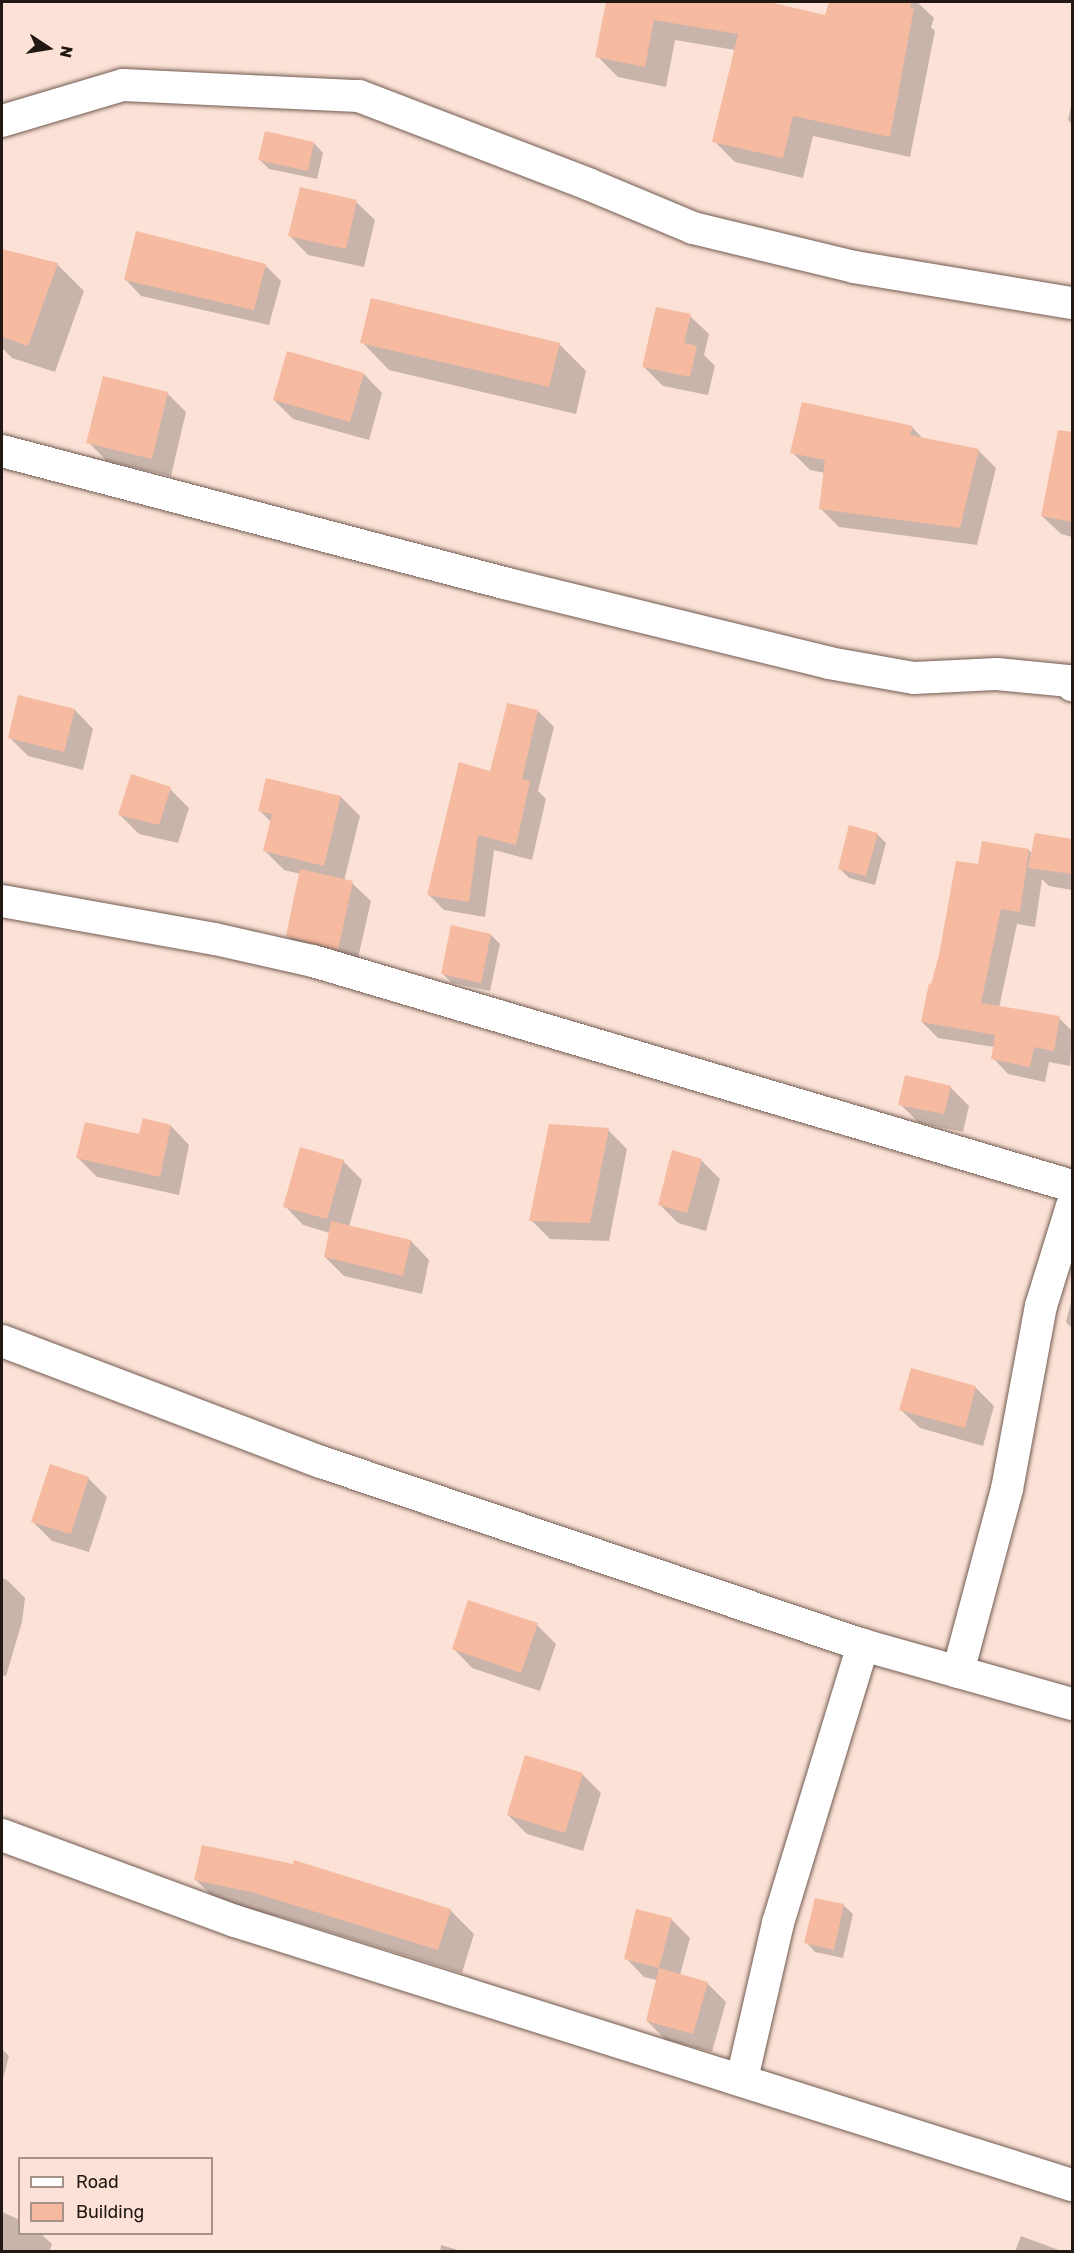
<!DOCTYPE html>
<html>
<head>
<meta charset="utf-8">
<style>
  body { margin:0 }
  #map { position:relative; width:1074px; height:2253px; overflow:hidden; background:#fce2d6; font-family:Rubik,sans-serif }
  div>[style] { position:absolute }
  .shadow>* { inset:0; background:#0003 }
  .building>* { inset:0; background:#f5baa0 }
  .roads { filter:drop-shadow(0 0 2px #715b51) drop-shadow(0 0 2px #715b51) }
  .street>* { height:32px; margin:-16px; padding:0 16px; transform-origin:16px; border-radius:16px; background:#fff }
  span { translate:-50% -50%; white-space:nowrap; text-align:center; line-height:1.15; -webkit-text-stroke:5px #fce2d6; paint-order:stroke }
  .frame { position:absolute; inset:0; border:3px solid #221915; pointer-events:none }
  .legend { position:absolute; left:18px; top:2157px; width:195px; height:78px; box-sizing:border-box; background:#fce2d6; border:2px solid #a59289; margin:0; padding:8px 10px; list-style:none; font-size:18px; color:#221915 }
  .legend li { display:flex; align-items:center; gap:12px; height:30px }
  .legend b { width:30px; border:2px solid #a59289 }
  .north { position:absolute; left:18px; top:18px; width:60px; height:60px; -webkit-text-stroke:4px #fce2d6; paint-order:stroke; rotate:102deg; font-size:16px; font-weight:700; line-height:24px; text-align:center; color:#221915 }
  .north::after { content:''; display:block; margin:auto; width:21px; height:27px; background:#221915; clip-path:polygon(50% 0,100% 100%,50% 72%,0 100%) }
</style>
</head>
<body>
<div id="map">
  <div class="shadow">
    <div style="clip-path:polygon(608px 2px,765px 2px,826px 17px,830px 2px,917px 2px,934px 18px,931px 27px,935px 31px,910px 157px,813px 136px,803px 178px,735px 162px,714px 141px,735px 50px,675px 40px,666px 87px,618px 77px,597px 56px)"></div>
    <div style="clip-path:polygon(1072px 102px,1072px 124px,1068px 120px)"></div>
    <div style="clip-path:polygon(314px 143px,323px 153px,317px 179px,269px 169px,260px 160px)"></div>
    <div style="clip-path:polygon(356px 202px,375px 220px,364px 267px,308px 255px,290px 236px)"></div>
    <div style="clip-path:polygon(2px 250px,57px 264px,84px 291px,55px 372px,12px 358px,2px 348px)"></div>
    <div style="clip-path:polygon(265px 265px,281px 281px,269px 325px,141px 296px,126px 280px)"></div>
    <div style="clip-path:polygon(690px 316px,709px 334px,704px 355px,715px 366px,708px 395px,663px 386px,644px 367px)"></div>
    <div style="clip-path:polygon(362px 342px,559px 344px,586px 371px,576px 414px,389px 370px)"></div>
    <div style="clip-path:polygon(364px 374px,382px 393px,369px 440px,293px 419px,274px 400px)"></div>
    <div style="clip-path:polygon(167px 393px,186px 412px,171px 476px,107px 461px,88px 442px)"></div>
    <div style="clip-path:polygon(912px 427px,924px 440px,979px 451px,996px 468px,977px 545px,839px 527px,821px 509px,825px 473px,810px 470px,792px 452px)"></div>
    <div style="clip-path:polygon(1059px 436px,1072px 438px,1072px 537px,1061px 534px,1042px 516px)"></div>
    <div style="clip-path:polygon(75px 710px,93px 729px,83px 770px,28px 756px,10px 738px)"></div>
    <div style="clip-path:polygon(538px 711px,554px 727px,538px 791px,546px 799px,532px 860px,494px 850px,485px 917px,444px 910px,428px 894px)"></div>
    <div style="clip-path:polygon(267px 779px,341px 797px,360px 816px,344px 881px,352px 883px,371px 901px,356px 967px,306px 955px,287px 936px,301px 874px,284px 870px,265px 851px,272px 823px,259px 810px)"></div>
    <div style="clip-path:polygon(170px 789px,189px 808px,178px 843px,139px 834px,120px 815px)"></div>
    <div style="clip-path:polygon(877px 834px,886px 843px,875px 885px,849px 878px,840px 869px)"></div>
    <div style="clip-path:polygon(1036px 834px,1072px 840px,1072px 890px,1049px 886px,1042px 879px,1035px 927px,1017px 924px,999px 1008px,1059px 1018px,1072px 1031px,1070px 1066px,1049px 1062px,1045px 1082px,1008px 1074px,993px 1058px,994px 1047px,938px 1038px,922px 1022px,933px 986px,980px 866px,1029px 850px,1032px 854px)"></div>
    <div style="clip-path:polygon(491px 935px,500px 944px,490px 991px,452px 983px,443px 974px)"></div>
    <div style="clip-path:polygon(950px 1087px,969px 1106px,963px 1132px,919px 1123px,900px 1104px)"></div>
    <div style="clip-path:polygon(171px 1126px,189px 1145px,179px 1195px,97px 1177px,78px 1158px)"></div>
    <div style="clip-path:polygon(608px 1130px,627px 1149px,609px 1241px,550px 1239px,531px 1220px)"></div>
    <div style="clip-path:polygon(701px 1160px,720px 1179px,706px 1231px,678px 1223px,659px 1204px)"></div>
    <div style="clip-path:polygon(343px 1161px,362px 1180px,349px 1227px,411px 1241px,429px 1260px,422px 1294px,344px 1276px,325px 1257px,330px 1233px,303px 1225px,285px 1206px)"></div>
    <div style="clip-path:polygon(1072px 1298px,1072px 1328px,1066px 1322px)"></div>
    <div style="clip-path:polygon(975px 1387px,994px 1406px,983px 1446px,920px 1428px,901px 1410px)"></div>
    <div style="clip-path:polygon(88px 1478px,107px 1497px,89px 1552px,52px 1541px,33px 1522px)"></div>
    <div style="clip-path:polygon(2px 1578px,7px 1580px,25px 1598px,22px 1622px,6px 1676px,2px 1675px)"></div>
    <div style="clip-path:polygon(537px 1625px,556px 1644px,540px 1691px,472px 1668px,454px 1649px)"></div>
    <div style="clip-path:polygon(582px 1774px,601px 1793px,583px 1851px,527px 1834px,508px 1815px)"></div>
    <div style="clip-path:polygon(196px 1880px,450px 1910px,474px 1934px,462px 1973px,281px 1917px,220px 1904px)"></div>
    <div style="clip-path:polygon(843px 1905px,853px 1914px,843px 1958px,815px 1952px,806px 1942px)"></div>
    <div style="clip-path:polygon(671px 1919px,690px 1938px,680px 1975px,707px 1983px,726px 2002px,712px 2052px,666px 2040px,647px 2021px,657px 1980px,644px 1977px,626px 1958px)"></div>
    <div style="clip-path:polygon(2px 2049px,9px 2056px,2px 2083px)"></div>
    <div style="clip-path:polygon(2px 2212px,20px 2220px,20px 2234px,41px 2234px,52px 2244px,49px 2252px,2px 2252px)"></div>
    <div style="clip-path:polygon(1021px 2236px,1064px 2252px,1015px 2252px)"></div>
    <div style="clip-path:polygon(441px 2245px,465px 2252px,440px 2252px)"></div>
  </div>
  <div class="building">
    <div style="clip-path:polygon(606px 2px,769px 2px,825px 15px,829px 2px,912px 2px,910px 7px,914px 8px,890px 137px,793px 116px,783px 158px,712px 142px,738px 34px,654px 20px,645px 67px,595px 57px)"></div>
    <div style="clip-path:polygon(265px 131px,314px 142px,308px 171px,258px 160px)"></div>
    <div style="clip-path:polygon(300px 187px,357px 200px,346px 249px,288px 236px)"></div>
    <div style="clip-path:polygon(136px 231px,266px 264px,254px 310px,124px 280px)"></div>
    <div style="clip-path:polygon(2px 249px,58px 263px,28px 346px,2px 337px)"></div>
    <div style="clip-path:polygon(371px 298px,560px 343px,549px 387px,360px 343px)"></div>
    <div style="clip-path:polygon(656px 307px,691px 314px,684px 343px,697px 346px,690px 377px,642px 367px)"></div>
    <div style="clip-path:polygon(287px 351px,364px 373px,350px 422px,273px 400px)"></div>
    <div style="clip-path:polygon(103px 376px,168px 392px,152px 459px,86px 443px)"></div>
    <div style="clip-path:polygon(802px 402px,913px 426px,910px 435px,979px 449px,960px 528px,819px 509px,825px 460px,790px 453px)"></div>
    <div style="clip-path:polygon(1058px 430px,1072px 432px,1072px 522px,1041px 516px)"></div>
    <div style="clip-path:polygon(18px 695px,75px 709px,64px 752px,8px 738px)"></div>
    <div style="clip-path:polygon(507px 703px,538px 710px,522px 779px,530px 781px,516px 845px,478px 835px,469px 902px,427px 895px,459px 762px,490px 771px)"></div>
    <div style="clip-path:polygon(131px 774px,171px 787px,159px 825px,118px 815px)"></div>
    <div style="clip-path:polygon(266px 778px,341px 796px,324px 866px,263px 851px,272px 814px,258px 811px)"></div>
    <div style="clip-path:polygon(849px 825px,878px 833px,866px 876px,838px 869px)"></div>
    <div style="clip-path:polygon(1035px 833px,1072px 839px,1072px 874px,1028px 868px)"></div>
    <div style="clip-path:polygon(982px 841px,1029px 849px,1020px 912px,1001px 909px,981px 1003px,1060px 1016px,1054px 1051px,1034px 1047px,1030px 1067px,991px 1059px,995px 1035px,921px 1022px,929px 983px,931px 984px,939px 955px,956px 861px,978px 864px)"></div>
    <div style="clip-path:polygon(300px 869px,353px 881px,338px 950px,286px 936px)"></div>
    <div style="clip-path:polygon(451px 925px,491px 934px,481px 983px,441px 974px)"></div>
    <div style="clip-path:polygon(905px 1075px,951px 1086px,944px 1114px,898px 1105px)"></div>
    <div style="clip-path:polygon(143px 1118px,171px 1125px,160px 1177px,76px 1158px,85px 1122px,139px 1134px)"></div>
    <div style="clip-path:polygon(549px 1124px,609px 1128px,590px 1223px,529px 1221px)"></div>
    <div style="clip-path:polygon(300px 1147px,344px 1160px,327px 1219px,283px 1207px)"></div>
    <div style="clip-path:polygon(672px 1150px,702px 1159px,687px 1213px,658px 1205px)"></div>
    <div style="clip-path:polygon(331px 1221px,411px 1240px,403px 1276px,324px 1257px)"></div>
    <div style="clip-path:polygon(911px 1368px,976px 1386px,965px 1428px,899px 1410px)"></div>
    <div style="clip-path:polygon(50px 1464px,89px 1477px,71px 1534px,31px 1522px)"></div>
    <div style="clip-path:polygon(468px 1600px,538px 1623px,521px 1673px,452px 1649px)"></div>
    <div style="clip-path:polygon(525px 1755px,583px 1773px,565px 1833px,507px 1815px)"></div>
    <div style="clip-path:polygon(202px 1845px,293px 1864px,294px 1860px,451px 1909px,438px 1950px,255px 1893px,194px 1880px)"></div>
    <div style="clip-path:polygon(815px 1898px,844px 1904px,834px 1950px,804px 1943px)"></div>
    <div style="clip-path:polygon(636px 1909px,672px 1918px,659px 1968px,624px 1959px)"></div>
    <div style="clip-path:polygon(659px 1968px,708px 1982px,693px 2034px,646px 2021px)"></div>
  </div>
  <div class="roads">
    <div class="street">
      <div style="left:2px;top:121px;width:126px;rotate:-16.6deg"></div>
      <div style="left:123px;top:85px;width:236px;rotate:2.7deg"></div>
      <div style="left:359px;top:96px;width:245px;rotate:21deg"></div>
      <div style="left:588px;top:184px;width:114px;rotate:22.7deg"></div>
      <div style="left:693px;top:228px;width:166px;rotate:13.6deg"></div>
      <div style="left:854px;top:267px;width:221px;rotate:9.4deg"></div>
      <div style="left:2px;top:451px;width:519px;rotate:14.73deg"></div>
      <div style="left:504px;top:583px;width:335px;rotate:13.8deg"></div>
      <div style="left:829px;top:663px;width:86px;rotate:10deg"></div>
      <div style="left:914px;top:678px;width:83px;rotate:-2.8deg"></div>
      <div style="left:997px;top:674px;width:71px;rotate:5.6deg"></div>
      <div style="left:1068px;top:681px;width:6px;rotate:45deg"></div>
      <div style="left:2px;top:901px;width:216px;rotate:10.1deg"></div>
      <div style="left:215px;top:939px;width:100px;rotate:12.7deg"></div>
      <div style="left:313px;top:961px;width:792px;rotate:16.51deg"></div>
      <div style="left:2px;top:1341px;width:341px;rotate:20.8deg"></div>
      <div style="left:321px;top:1462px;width:572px;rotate:18.66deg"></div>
      <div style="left:863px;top:1645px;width:217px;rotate:15.8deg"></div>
      <div style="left:958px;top:1672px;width:189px;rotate:-75deg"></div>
      <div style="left:1007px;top:1489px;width:186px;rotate:-79.5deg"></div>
      <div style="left:1041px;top:1306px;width:105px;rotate:-72.8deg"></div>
      <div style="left:2px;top:1835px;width:248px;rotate:20.3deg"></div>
      <div style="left:235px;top:1921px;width:878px;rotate:17.51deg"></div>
      <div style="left:742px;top:2079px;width:160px;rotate:-77deg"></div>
      <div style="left:778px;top:1923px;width:291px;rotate:-73deg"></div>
    </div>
  </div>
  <div class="frame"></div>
  <ul class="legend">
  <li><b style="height:8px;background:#fff"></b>Road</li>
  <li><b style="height:16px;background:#f5baa0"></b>Building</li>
  </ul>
  <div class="north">N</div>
</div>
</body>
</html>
